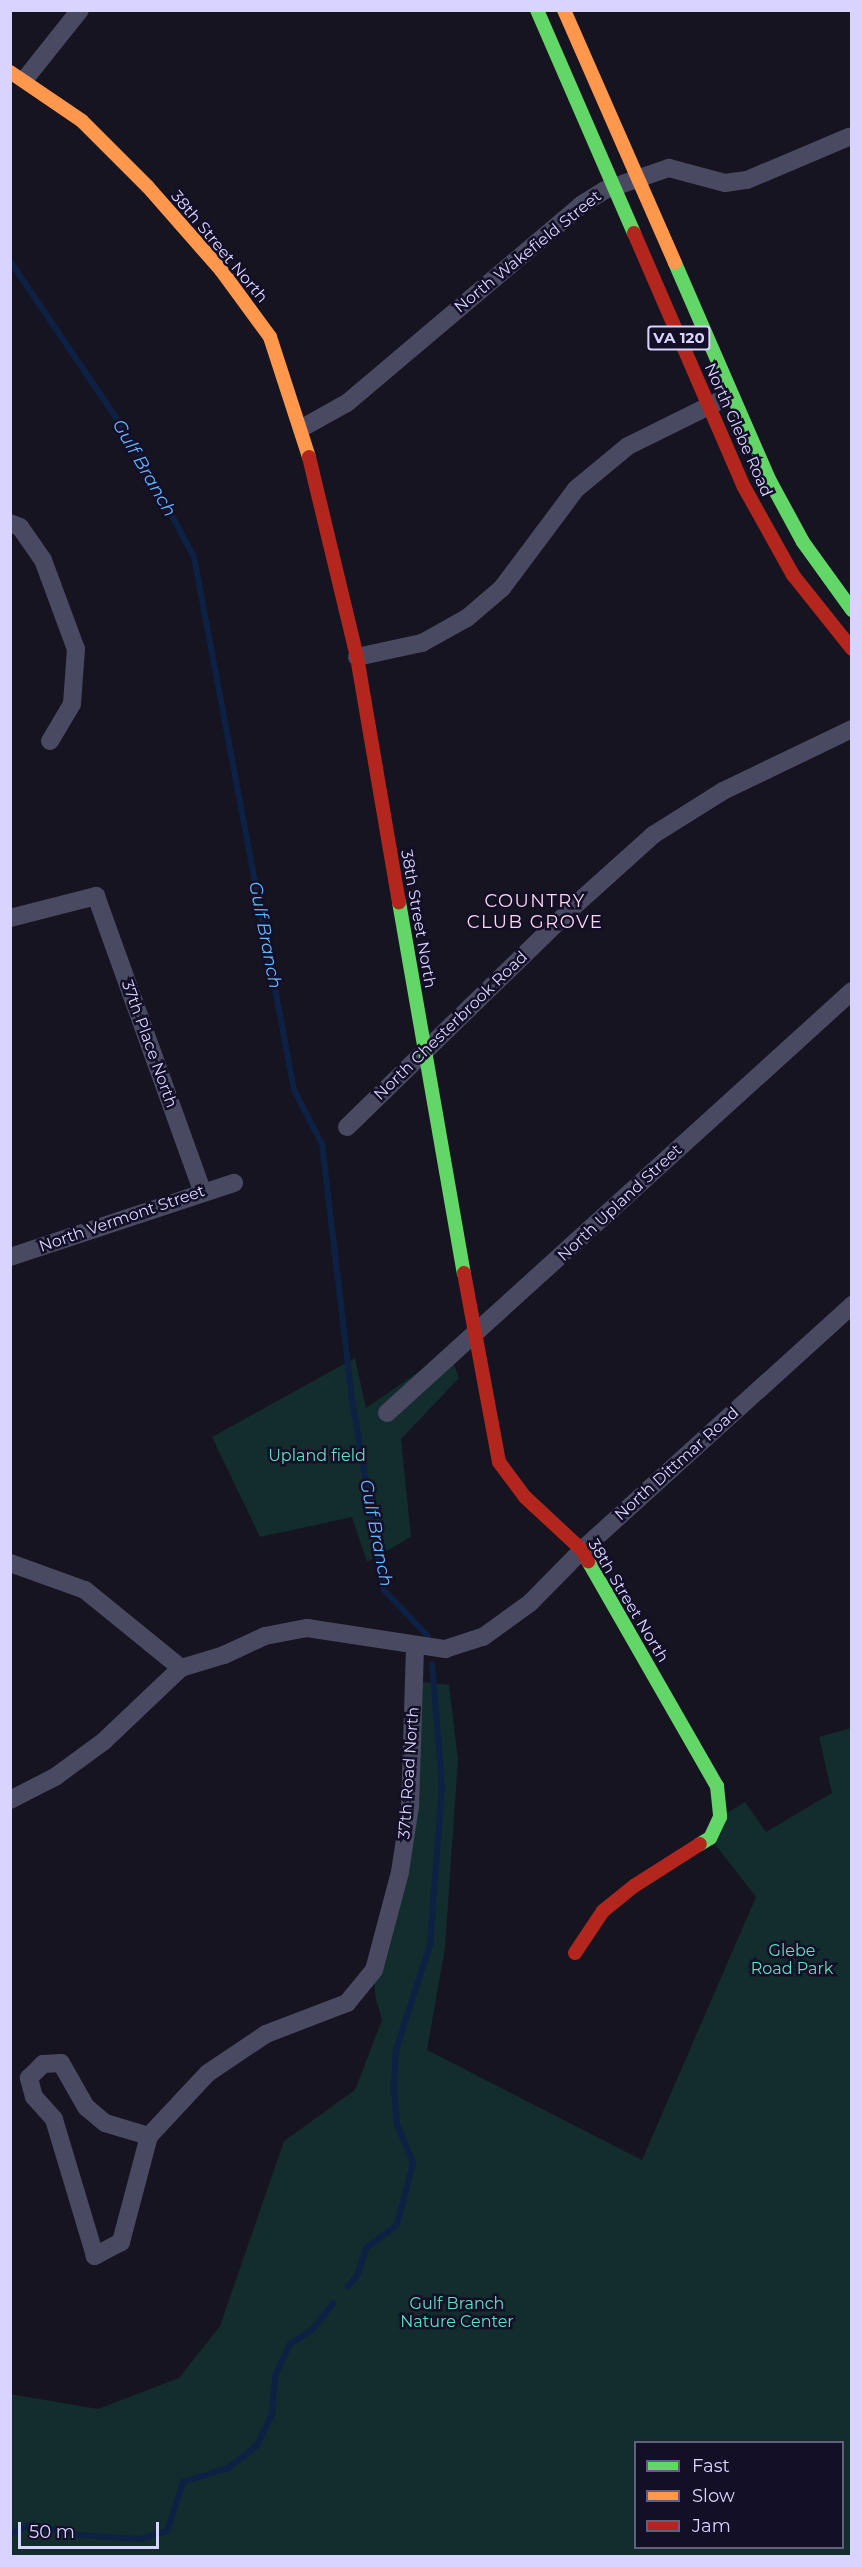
<!DOCTYPE html>
<html>
<head>
<meta charset="utf-8">
<style>
  body { margin:0 }
  #map { position:relative; width:862px; height:2567px; overflow:hidden; background:#161421; font-family:Montserrat,sans-serif }
  div>[style] { position:absolute }
  .green>* { inset:0; background:#132c2d }
  .stream>* { height:6px; margin:-3px; padding:0 3px; transform-origin:3px; border-radius:3px; background:#0d2144 }
  .street>* { height:18px; margin:-9px; padding:0 9px; transform-origin:9px; border-radius:9px; background:#4a4962 }
  .fast>* { height:14px; margin:-7px; padding:0 7px; transform-origin:7px; border-radius:7px; background:#63d668 }
  .slow>* { height:14px; margin:-7px; padding:0 7px; transform-origin:7px; border-radius:7px; background:#ff974d }
  .jam>* { height:14px; margin:-7px; padding:0 7px; transform-origin:7px; border-radius:7px; background:#b3261e }
  span { translate:-50% -50%; white-space:nowrap; text-align:center; line-height:1.15; -webkit-text-stroke:5px #130f26; paint-order:stroke }
  .shield-label span { padding:2px 4px; background:#130f26; border:2px solid; border-radius:4px; -webkit-text-stroke-width:0 }
  .shield-label { font-size:15px; color:#d9d4ff; font-weight:700 }
  .street-label { font-size:16px; color:#d9d4ff }
  .park-label { font-size:16px; color:#5fe0c0 }
  .water-label { font-size:18px; color:#62b6ff; font-style:italic }
  .neighbourhood-label { font-size:18px; color:#ffd6f0; letter-spacing:1.5px }
  .frame { position:absolute; inset:0; border:12px solid #d9d4ff; pointer-events:none }
  .legend { position:absolute; left:634px; top:2441px; width:210px; height:108px; box-sizing:border-box; background:#130f26; border:2px solid #625e7d; margin:0; padding:8px 10px; list-style:none; font-size:18px; color:#d9d4ff }
  .legend li { display:flex; align-items:center; gap:12px; height:30px }
  .legend b { width:30px; border:2px solid #625e7d }
  .scale { position:absolute; left:18px; top:2522px; width:141px; height:27px; box-sizing:border-box; border:3px solid #d9d4ff; border-top:0; padding-left:8px; font-size:18px; line-height:21px; white-space:nowrap; color:#d9d4ff; -webkit-text-stroke:4px #130f26; paint-order:stroke }
</style>
</head>
<body>
<div id="map">
  <div class="green">
    <div style="clip-path:polygon(449px 1351px,459px 1378px,401px 1439px,411px 1537px,367px 1562px,352px 1517px,260px 1537px,212px 1437px,355px 1358px,366px 1408px)"></div>
    <div style="clip-path:polygon(evenodd,414px 1681px,449px 1685px,458px 1760px,445px 1948px,427px 2050px,642px 2160px,756px 1897px,710px 1838px,720px 1817px,745px 1802px,766px 1832px,832px 1793px,819px 1737px,851px 1728px,851px 2556px,11px 2556px,10px 2394px,98px 2409px,179px 2378px,220px 2326px,284px 2141px,355px 2090px,382px 2020px,375px 1995px,374px 1970px,400px 1872px,414px 1681px,636px 2442px,842px 2442px,842px 2548px,636px 2548px,636px 2442px)"></div>
  </div>
  <div class="stream">
    <div style="left:10px;top:261px;width:214px;rotate:55.9deg"></div>
    <div style="left:130px;top:438px;width:135px;rotate:61.7deg"></div>
    <div style="left:194px;top:557px;width:542px;rotate:79.37deg"></div>
    <div style="left:294px;top:1090px;width:61px;rotate:62.6deg"></div>
    <div style="left:322px;top:1144px;width:257px;rotate:83.3deg"></div>
    <div style="left:352px;top:1399px;width:194px;rotate:80.5deg"></div>
    <div style="left:384px;top:1590px;width:64px;rotate:46.3deg"></div>
    <div style="left:348px;top:2286px;width:13px;rotate:-48deg"></div>
    <div style="left:357px;top:2276px;width:29px;rotate:-72deg"></div>
    <div style="left:366px;top:2248px;width:39px;rotate:-37deg"></div>
    <div style="left:397px;top:2225px;width:64px;rotate:-75.5deg"></div>
    <div style="left:413px;top:2163px;width:42px;rotate:-112.3deg"></div>
    <div style="left:397px;top:2124px;width:38px;rotate:-95deg"></div>
    <div style="left:394px;top:2086px;width:36px;rotate:-87deg"></div>
    <div style="left:396px;top:2050px;width:110px;rotate:-72.1deg"></div>
    <div style="left:430px;top:1945px;width:158px;rotate:-85.7deg"></div>
    <div style="left:442px;top:1787px;width:123px;rotate:-94.6deg"></div>
    <div style="left:10px;top:2534px;width:21px;rotate:-25deg"></div>
    <div style="left:29px;top:2525px;width:49px;rotate:11.8deg"></div>
    <div style="left:77px;top:2535px;width:63px;rotate:3.6deg"></div>
    <div style="left:140px;top:2539px;width:28px;rotate:-17deg"></div>
    <div style="left:167px;top:2531px;width:52px;rotate:-71.9deg"></div>
    <div style="left:183px;top:2482px;width:47px;rotate:-17.3deg"></div>
    <div style="left:228px;top:2468px;width:37px;rotate:-38deg"></div>
    <div style="left:257px;top:2445px;width:34px;rotate:-64deg"></div>
    <div style="left:272px;top:2414px;width:38px;rotate:-85deg"></div>
    <div style="left:275px;top:2376px;width:35px;rotate:-65deg"></div>
    <div style="left:290px;top:2344px;width:27px;rotate:-33deg"></div>
    <div style="left:313px;top:2329px;width:33px;rotate:-52deg"></div>
  </div>
  <div class="street">
    <div style="left:25px;top:79px;width:88px;rotate:-51.4deg"></div>
    <div style="left:302px;top:428px;width:51px;rotate:-29.1deg"></div>
    <div style="left:347px;top:403px;width:307px;rotate:-40.2deg"></div>
    <div style="left:581px;top:205px;width:28px;rotate:-32deg"></div>
    <div style="left:605px;top:190px;width:68px;rotate:-19deg"></div>
    <div style="left:669px;top:168px;width:58px;rotate:15deg"></div>
    <div style="left:725px;top:183px;width:22px;rotate:-8deg"></div>
    <div style="left:747px;top:180px;width:111px;rotate:-22.9deg"></div>
    <div style="left:10px;top:523px;width:11px;rotate:22deg"></div>
    <div style="left:20px;top:527px;width:40px;rotate:55.1deg"></div>
    <div style="left:43px;top:560px;width:95px;rotate:69.7deg"></div>
    <div style="left:76px;top:649px;width:55px;rotate:94.2deg"></div>
    <div style="left:72px;top:704px;width:43px;rotate:120.7deg"></div>
    <div style="left:357px;top:657px;width:66px;rotate:-12.2deg"></div>
    <div style="left:422px;top:643px;width:51px;rotate:-29.1deg"></div>
    <div style="left:467px;top:618px;width:46px;rotate:-40.6deg"></div>
    <div style="left:502px;top:588px;width:124px;rotate:-53.2deg"></div>
    <div style="left:576px;top:489px;width:67px;rotate:-39.6deg"></div>
    <div style="left:628px;top:446px;width:99px;rotate:-26.3deg"></div>
    <div style="left:10px;top:918px;width:89px;rotate:-14.3deg"></div>
    <div style="left:96px;top:896px;width:313px;rotate:70.2deg"></div>
    <div style="left:347px;top:1127px;width:314px;rotate:-44.2deg"></div>
    <div style="left:572px;top:908px;width:109px;rotate:-42deg"></div>
    <div style="left:653px;top:835px;width:83px;rotate:-32.2deg"></div>
    <div style="left:723px;top:791px;width:143px;rotate:-25.7deg"></div>
    <div style="left:10px;top:1257px;width:236px;rotate:-18.3deg"></div>
    <div style="left:387px;top:1413px;width:628px;rotate:-42.22deg"></div>
    <div style="left:10px;top:1563px;width:80px;rotate:19.8deg"></div>
    <div style="left:85px;top:1590px;width:124px;rotate:39.1deg"></div>
    <div style="left:181px;top:1668px;width:45px;rotate:-16.8deg"></div>
    <div style="left:224px;top:1655px;width:45px;rotate:-24.9deg"></div>
    <div style="left:265px;top:1636px;width:43px;rotate:-10.8deg"></div>
    <div style="left:307px;top:1628px;width:140px;rotate:8.7deg"></div>
    <div style="left:445px;top:1649px;width:40px;rotate:-18deg"></div>
    <div style="left:483px;top:1637px;width:58px;rotate:-35.9deg"></div>
    <div style="left:530px;top:1603px;width:74px;rotate:-45.5deg"></div>
    <div style="left:582px;top:1550px;width:365px;rotate:-42.2deg"></div>
    <div style="left:10px;top:1800px;width:51px;rotate:-27.1deg"></div>
    <div style="left:55px;top:1777px;width:61px;rotate:-36.3deg"></div>
    <div style="left:104px;top:1741px;width:106px;rotate:-43.5deg"></div>
    <div style="left:61px;top:2063px;width:51px;rotate:60.4deg"></div>
    <div style="left:86px;top:2107px;width:25px;rotate:40deg"></div>
    <div style="left:105px;top:2123px;width:46px;rotate:16.5deg"></div>
    <div style="left:149px;top:2136px;width:110px;rotate:104.8deg"></div>
    <div style="left:121px;top:2242px;width:30px;rotate:152deg"></div>
    <div style="left:95px;top:2256px;width:143px;rotate:-106.7deg"></div>
    <div style="left:54px;top:2119px;width:30px;rotate:-132deg"></div>
    <div style="left:34px;top:2097px;width:20px;rotate:-105deg"></div>
    <div style="left:29px;top:2078px;width:20px;rotate:-45deg"></div>
    <div style="left:43px;top:2064px;width:18px;rotate:-3deg"></div>
    <div style="left:149px;top:2136px;width:86px;rotate:-46.9deg"></div>
    <div style="left:208px;top:2073px;width:70px;rotate:-33.9deg"></div>
    <div style="left:266px;top:2034px;width:87px;rotate:-20.9deg"></div>
    <div style="left:347px;top:2003px;width:43px;rotate:-50.7deg"></div>
    <div style="left:374px;top:1970px;width:101px;rotate:-75.1deg"></div>
    <div style="left:400px;top:1872px;width:66px;rotate:-81.3deg"></div>
    <div style="left:410px;top:1807px;width:160px;rotate:-88.2deg"></div>
  </div>
  <div class="fast">
    <div style="left:537px;top:10px;width:243px;rotate:66.5deg"></div>
    <div style="left:675px;top:263px;width:238px;rotate:66.5deg"></div>
    <div style="left:770px;top:481px;width:69px;rotate:61.6deg"></div>
    <div style="left:803px;top:542px;width:84px;rotate:54.2deg"></div>
    <div style="left:399px;top:902px;width:377px;rotate:80.1deg"></div>
    <div style="left:588px;top:1561px;width:259px;rotate:60.2deg"></div>
    <div style="left:717px;top:1786px;width:31px;rotate:84deg"></div>
    <div style="left:720px;top:1817px;width:23px;rotate:115deg"></div>
    <div style="left:710px;top:1838px;width:12px;rotate:149deg"></div>
  </div>
  <div class="slow">
    <div style="left:564px;top:10px;width:276px;rotate:66.3deg"></div>
    <div style="left:10px;top:72px;width:87px;rotate:34.2deg"></div>
    <div style="left:82px;top:121px;width:93px;rotate:45deg"></div>
    <div style="left:148px;top:187px;width:111px;rotate:48.7deg"></div>
    <div style="left:221px;top:270px;width:83px;rotate:53.8deg"></div>
    <div style="left:270px;top:337px;width:126px;rotate:72deg"></div>
  </div>
  <div class="jam">
    <div style="left:634px;top:233px;width:277px;rotate:66.6deg"></div>
    <div style="left:744px;top:487px;width:101px;rotate:60.9deg"></div>
    <div style="left:793px;top:575px;width:95px;rotate:51.4deg"></div>
    <div style="left:309px;top:457px;width:206px;rotate:76.5deg"></div>
    <div style="left:357px;top:657px;width:249px;rotate:80.3deg"></div>
    <div style="left:464px;top:1273px;width:192px;rotate:79.5deg"></div>
    <div style="left:499px;top:1462px;width:44px;rotate:53.4deg"></div>
    <div style="left:525px;top:1497px;width:78px;rotate:42.9deg"></div>
    <div style="left:582px;top:1550px;width:13px;rotate:61deg"></div>
    <div style="left:575px;top:1953px;width:50px;rotate:-56.3deg"></div>
    <div style="left:603px;top:1911px;width:40px;rotate:-39deg"></div>
    <div style="left:634px;top:1886px;width:78px;rotate:-32.5deg"></div>
  </div>
  <div class="shield-label">
    <span style="left:679px;top:338px">VA 120</span>
  </div>
  <div class="street-label">
    <span style="left:219px;top:247px;rotate:50deg">38th Street North</span>
    <span style="left:528px;top:252px;rotate:-39deg">North Wakefield Street</span>
    <span style="left:738px;top:430px;rotate:66deg">North Glebe Road</span>
    <span style="left:418px;top:919px;rotate:80deg">38th Street North</span>
    <span style="left:451px;top:1026px;rotate:-44deg">North Chesterbrook Road</span>
    <span style="left:149px;top:1044px;rotate:70deg">37th Place North</span>
    <span style="left:620px;top:1203px;rotate:-43deg">North Upland Street</span>
    <span style="left:122px;top:1219px;rotate:-19deg">North Vermont Street</span>
    <span style="left:677px;top:1464px;rotate:-42deg">North Dittmar Road</span>
    <span style="left:628px;top:1601px;rotate:59deg">38th Street North</span>
    <span style="left:409px;top:1773px;rotate:-86deg">37th Road North</span>
  </div>
  <div class="park-label">
    <span style="left:317px;top:1456px">Upland field</span>
    <span style="left:792px;top:1960px">Glebe<br>Road Park</span>
    <span style="left:457px;top:2313px">Gulf Branch<br>Nature Center</span>
  </div>
  <div class="water-label">
    <span style="left:144px;top:468px;rotate:60deg">Gulf Branch</span>
    <span style="left:265px;top:935px;rotate:79deg">Gulf Branch</span>
    <span style="left:376px;top:1533px;rotate:79deg">Gulf Branch</span>
  </div>
  <div class="neighbourhood-label">
    <span style="left:535px;top:912px">COUNTRY<br>CLUB GROVE</span>
  </div>
  <div class="frame"></div>
  <ul class="legend">
  <li><b style="height:8px;background:#63d668"></b>Fast</li>
  <li><b style="height:8px;background:#ff974d"></b>Slow</li>
  <li><b style="height:8px;background:#b3261e"></b>Jam</li>
  </ul>
  <div class="scale">50 m</div>
</div>
</body>
</html>
